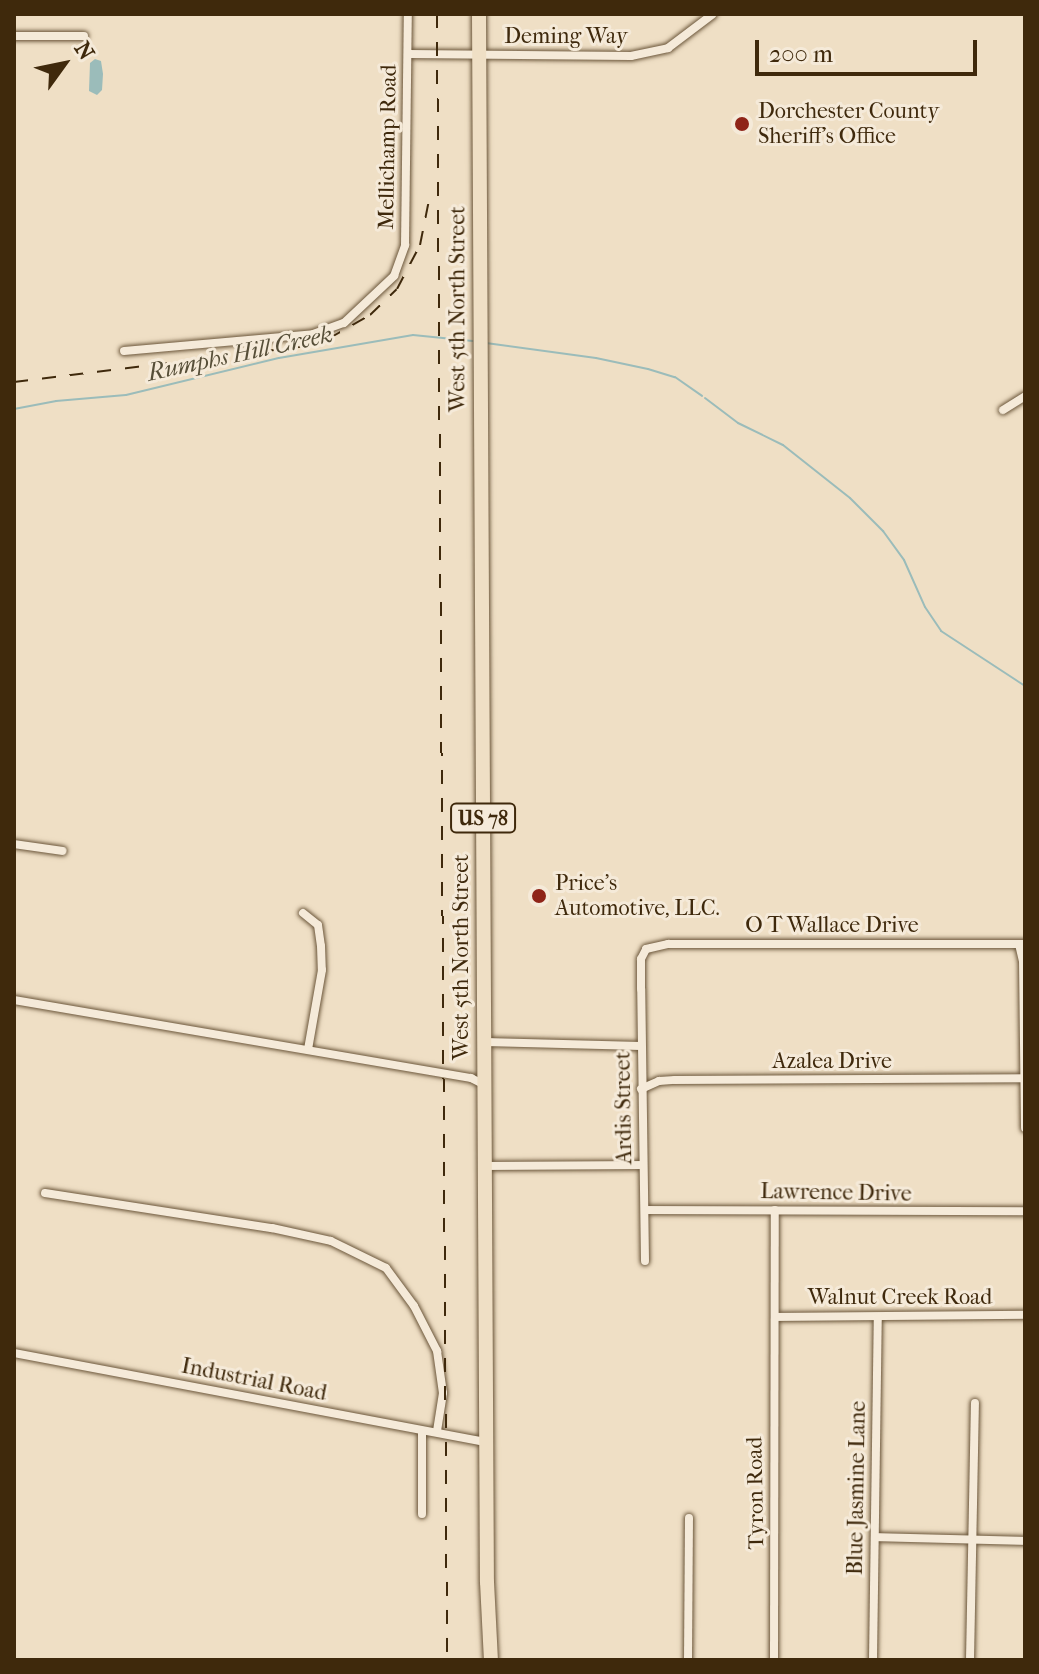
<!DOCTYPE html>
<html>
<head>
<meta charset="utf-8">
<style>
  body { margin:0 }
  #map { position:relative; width:1039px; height:1674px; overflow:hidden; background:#efdfc5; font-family:"IM FELL French Canon",serif }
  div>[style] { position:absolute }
  .water>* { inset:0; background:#9bbcba }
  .stream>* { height:2px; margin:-1px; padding:0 1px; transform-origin:1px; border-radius:1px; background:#9bbcba }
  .roads { filter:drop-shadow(0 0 2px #6b563a) drop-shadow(0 0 2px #6b563a) }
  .street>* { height:8px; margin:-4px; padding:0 4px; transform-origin:4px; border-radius:4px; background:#f5ead9 }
  .primary>* { height:14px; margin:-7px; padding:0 7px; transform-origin:7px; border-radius:7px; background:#efdfc5 }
  .rail>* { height:2px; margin-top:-1px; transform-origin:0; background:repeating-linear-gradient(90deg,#3f290c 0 14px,transparent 0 28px) }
  .dots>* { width:22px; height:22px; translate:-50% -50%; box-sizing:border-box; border:4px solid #f5ead9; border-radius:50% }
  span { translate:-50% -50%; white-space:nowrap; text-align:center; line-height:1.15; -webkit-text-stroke:6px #f5ead9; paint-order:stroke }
  .shield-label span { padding:2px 6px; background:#f5ead9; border:2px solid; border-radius:6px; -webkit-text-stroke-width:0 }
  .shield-label { font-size:20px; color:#3f290c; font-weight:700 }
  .street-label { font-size:22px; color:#3f290c }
  .poi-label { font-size:22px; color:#3f290c }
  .left { translate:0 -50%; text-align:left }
  .water-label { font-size:24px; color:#564e38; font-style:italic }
  .frame { position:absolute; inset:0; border:16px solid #3f290c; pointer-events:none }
  .north { position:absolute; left:24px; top:24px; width:80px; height:80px; -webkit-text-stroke:6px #f5ead9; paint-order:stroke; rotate:57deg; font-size:22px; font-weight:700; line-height:32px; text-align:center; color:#3f290c }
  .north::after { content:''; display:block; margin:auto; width:28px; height:36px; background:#3f290c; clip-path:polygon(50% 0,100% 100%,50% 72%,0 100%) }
  .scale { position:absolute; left:755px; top:40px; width:222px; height:36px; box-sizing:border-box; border:4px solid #3f290c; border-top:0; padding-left:10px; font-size:24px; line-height:28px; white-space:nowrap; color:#3f290c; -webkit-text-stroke:6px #f5ead9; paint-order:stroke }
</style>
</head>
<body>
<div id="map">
  <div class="water">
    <div style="clip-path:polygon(95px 59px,101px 61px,103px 74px,102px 90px,97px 95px,89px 91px,90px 63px)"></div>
  </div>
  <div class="stream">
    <div style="left:486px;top:343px;width:111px;rotate:7.8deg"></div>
    <div style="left:596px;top:358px;width:53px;rotate:11.9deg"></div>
    <div style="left:648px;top:369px;width:28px;rotate:17deg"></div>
    <div style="left:675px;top:377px;width:33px;rotate:35deg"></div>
    <div style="left:705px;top:398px;width:41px;rotate:37.1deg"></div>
    <div style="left:738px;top:423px;width:50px;rotate:26.1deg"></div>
    <div style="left:783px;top:445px;width:85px;rotate:38.3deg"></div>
    <div style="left:850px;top:498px;width:47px;rotate:45deg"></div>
    <div style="left:883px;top:531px;width:36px;rotate:54deg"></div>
    <div style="left:904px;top:560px;width:51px;rotate:65.9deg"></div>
    <div style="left:925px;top:607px;width:29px;rotate:56deg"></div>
    <div style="left:941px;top:631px;width:100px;rotate:33.2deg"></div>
    <div style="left:14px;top:409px;width:43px;rotate:-10.8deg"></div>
    <div style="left:56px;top:401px;width:70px;rotate:-4.9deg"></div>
    <div style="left:126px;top:395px;width:157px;rotate:-13.6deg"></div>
    <div style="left:279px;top:358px;width:136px;rotate:-9.7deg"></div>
    <div style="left:413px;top:335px;width:60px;rotate:5.7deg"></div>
  </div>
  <div class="roads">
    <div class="street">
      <div style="left:14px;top:36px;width:70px"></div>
      <div style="left:408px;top:54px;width:223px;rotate:0.5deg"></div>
      <div style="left:631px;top:56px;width:38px;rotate:-12deg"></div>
      <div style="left:668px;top:48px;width:56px;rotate:-37.1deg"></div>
      <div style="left:124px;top:351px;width:190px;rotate:-5.1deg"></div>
      <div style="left:313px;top:334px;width:33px;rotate:-20deg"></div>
      <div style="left:344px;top:323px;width:69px;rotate:-43.2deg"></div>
      <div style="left:394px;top:276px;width:33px;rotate:-70deg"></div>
      <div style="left:405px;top:245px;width:231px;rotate:-89.3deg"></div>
      <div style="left:1003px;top:410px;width:26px;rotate:-32deg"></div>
      <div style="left:14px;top:844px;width:49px;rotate:8.1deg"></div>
      <div style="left:303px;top:913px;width:19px;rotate:39deg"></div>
      <div style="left:318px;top:925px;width:21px;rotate:82deg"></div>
      <div style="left:321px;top:946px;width:24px;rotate:88deg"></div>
      <div style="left:322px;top:970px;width:80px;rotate:100deg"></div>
      <div style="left:1019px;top:944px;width:17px;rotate:77deg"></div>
      <div style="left:1023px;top:961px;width:167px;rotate:89.3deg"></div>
      <div style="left:14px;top:1000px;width:464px;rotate:9.7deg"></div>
      <div style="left:471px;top:1078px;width:16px;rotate:27deg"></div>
      <div style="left:485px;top:1042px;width:156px;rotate:1.5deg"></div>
      <div style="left:641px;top:1089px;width:20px;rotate:-24deg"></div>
      <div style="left:659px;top:1081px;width:16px;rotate:-4deg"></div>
      <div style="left:675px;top:1080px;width:350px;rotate:-0.3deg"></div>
      <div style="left:486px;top:1166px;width:157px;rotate:-0.4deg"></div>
      <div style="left:45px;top:1193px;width:230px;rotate:8.8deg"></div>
      <div style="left:272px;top:1228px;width:60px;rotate:12.4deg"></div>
      <div style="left:331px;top:1241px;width:61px;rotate:26.1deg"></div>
      <div style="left:386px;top:1268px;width:47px;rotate:53.6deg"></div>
      <div style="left:414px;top:1306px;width:51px;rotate:62.9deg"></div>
      <div style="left:437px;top:1351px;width:42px;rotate:81.9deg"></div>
      <div style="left:443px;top:1393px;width:38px;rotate:99deg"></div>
      <div style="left:646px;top:1210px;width:379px;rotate:0.2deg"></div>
      <div style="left:645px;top:1261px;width:272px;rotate:-90.8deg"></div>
      <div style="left:641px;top:989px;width:30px;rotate:-90deg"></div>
      <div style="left:641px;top:959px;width:11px;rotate:-63deg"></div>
      <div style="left:646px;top:949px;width:23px;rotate:-13deg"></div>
      <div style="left:668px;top:944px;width:357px"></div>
      <div style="left:775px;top:1317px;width:250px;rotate:-0.5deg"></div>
      <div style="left:14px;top:1353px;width:481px;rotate:10.7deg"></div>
      <div style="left:422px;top:1431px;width:83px;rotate:90deg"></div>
      <div style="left:875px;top:1537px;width:150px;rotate:1.5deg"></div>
      <div style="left:688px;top:1660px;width:142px;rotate:-89.6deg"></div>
      <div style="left:774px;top:1660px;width:450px;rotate:-89.9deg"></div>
      <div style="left:873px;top:1660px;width:343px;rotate:-89.2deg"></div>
      <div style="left:970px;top:1660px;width:257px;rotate:-88.9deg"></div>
    </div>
    <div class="primary">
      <div style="left:479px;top:14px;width:1568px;rotate:89.71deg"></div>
      <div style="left:487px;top:1582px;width:78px;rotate:87.1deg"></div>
    </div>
  </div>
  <div class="rail">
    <div style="left:437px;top:14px;width:1646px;rotate:89.65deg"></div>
    <div style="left:14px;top:382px;width:297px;rotate:-7deg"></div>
    <div style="left:309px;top:346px;width:20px;rotate:-20deg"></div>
    <div style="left:328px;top:339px;width:48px;rotate:-29.7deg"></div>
    <div style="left:370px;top:315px;width:37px;rotate:-44deg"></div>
    <div style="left:397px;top:289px;width:50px;rotate:-62.4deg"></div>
    <div style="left:420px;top:245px;width:46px;rotate:-78.7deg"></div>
  </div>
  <div class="dots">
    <div style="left:742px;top:124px;background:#8f2418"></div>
    <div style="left:539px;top:896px;background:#8f2418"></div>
  </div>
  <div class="shield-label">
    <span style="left:483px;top:818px">US 78</span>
  </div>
  <div class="street-label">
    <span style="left:566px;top:37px">Deming Way</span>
    <span style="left:388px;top:147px;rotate:-89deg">Mellichamp Road</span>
    <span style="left:458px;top:309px;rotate:-90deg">West 5th North Street</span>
    <span style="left:832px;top:926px">O T Wallace Drive</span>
    <span style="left:462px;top:957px;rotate:-90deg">West 5th North Street</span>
    <span style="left:832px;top:1062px">Azalea Drive</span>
    <span style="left:624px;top:1108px;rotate:-91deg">Ardis Street</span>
    <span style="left:836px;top:1193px;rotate:1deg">Lawrence Drive</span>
    <span style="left:900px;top:1298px">Walnut Creek Road</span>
    <span style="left:254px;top:1380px;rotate:11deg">Industrial Road</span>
    <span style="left:857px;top:1488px;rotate:-89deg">Blue Jasmine Lane</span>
    <span style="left:756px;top:1493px;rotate:-91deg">Tyron Road</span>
  </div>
  <div class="poi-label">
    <span class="left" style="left:758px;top:124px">Dorchester County<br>Sheriff's Office</span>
    <span class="left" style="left:555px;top:896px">Price's<br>Automotive, LLC.</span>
  </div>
  <div class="water-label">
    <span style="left:240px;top:354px;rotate:-12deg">Rumphs Hill Creek</span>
  </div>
  <div class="frame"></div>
  <div class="north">N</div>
  <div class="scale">200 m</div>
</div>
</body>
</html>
